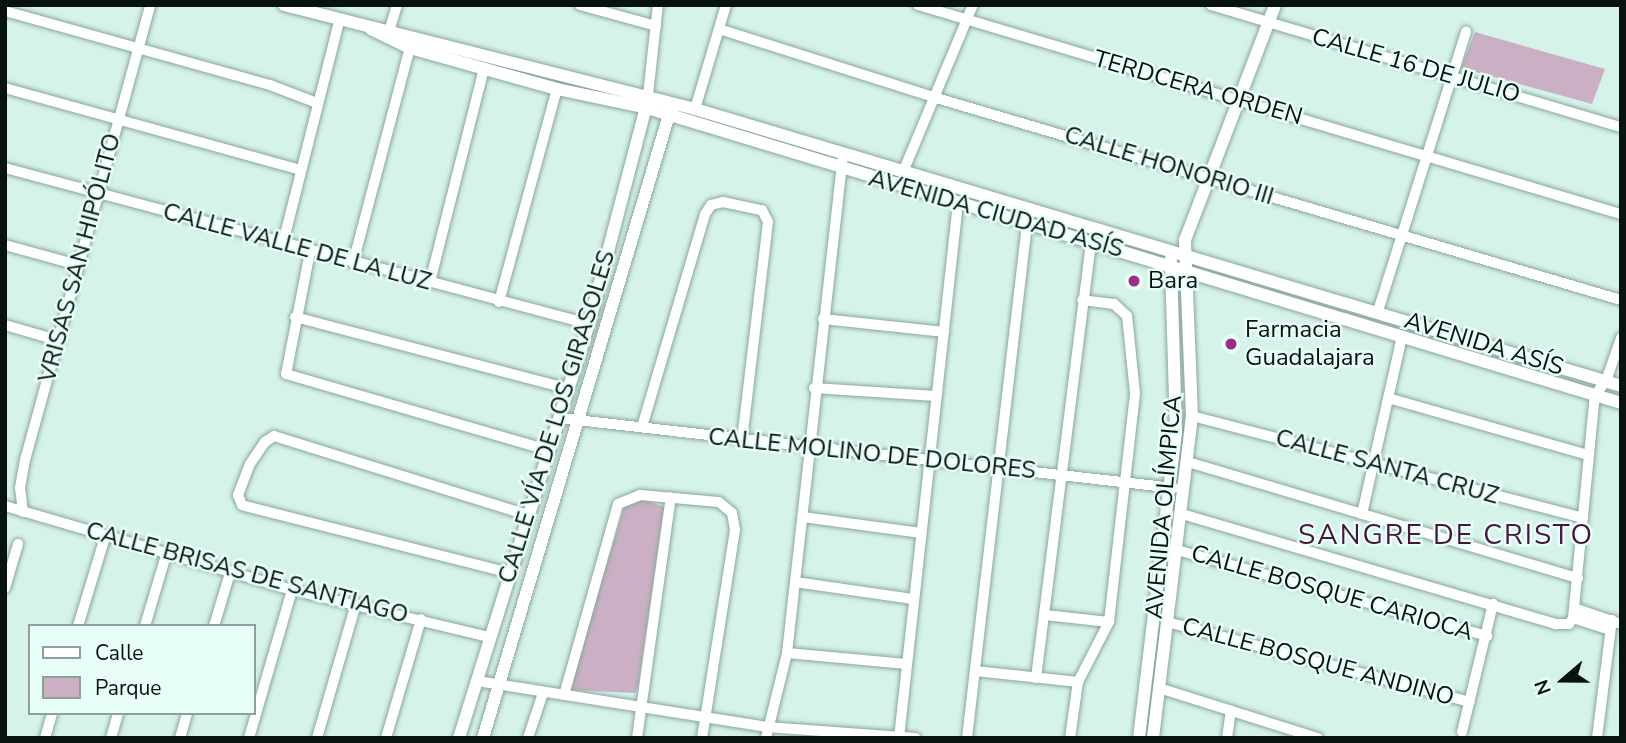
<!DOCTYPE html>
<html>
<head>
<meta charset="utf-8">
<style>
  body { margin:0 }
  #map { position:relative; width:1626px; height:743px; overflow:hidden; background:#d5f3e9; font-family:"Nunito Sans",sans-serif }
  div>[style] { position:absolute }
  .green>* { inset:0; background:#cbb0c5 }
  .roads { filter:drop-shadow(0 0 2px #8aa69d) drop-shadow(0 0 2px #8aa69d) }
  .minor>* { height:10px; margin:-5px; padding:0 5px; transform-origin:5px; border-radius:5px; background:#fff }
  .tertiary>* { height:12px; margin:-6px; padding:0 6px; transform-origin:6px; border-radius:6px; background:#fff }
  .dots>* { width:19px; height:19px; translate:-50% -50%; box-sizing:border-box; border:4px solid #e7fff7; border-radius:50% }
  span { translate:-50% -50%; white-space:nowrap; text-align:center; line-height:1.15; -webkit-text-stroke:5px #e7fff7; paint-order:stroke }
  .street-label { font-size:24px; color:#08120f }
  .poi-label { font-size:24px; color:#08120f }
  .left { translate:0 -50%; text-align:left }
  .quarter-label { font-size:28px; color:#481442; letter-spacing:2px }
  .frame { position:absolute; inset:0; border:7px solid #08120f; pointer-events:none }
  .legend { position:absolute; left:28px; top:624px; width:228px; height:91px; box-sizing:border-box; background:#e7fff7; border:2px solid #8ea09a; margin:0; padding:9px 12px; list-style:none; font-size:21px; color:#08120f }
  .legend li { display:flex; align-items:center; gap:14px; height:35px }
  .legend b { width:35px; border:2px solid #8ea09a }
  .north { position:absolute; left:1528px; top:645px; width:70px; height:70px; -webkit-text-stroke:5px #e7fff7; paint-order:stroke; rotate:250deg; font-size:19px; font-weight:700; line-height:28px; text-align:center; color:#08120f }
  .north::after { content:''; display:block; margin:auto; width:24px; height:32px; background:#08120f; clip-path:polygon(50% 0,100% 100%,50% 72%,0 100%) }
</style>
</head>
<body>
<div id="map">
  <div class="green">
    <div style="clip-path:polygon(1475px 32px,1605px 69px,1592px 104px,1461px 68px)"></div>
    <div style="clip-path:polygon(636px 497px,664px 507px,638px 687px,635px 693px,569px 690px,627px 498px)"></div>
  </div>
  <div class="roads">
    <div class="minor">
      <div style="left:580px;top:5px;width:79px;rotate:15.4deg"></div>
      <div style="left:918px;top:5px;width:733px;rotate:16.56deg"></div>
      <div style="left:1211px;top:5px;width:428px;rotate:16.6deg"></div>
      <div style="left:5px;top:11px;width:275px;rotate:15.6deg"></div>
      <div style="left:270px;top:85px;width:50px;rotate:21deg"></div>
      <div style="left:719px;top:29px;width:225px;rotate:17.6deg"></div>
      <div style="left:933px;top:97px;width:717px;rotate:16.44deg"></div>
      <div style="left:387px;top:38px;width:34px;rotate:-73deg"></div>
      <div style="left:5px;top:88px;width:307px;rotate:15.5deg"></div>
      <div style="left:648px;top:95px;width:91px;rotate:-83.7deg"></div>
      <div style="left:695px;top:109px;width:109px;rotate:-73.4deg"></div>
      <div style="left:5px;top:168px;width:604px;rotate:14.96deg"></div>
      <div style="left:903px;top:172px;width:181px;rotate:-67.3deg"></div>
      <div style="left:283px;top:243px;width:229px;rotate:-75.8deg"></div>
      <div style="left:5px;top:245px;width:76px;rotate:15.3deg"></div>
      <div style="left:310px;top:252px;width:124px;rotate:101.1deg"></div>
      <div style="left:286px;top:374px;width:272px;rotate:16.2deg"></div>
      <div style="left:353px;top:263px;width:222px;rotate:-75.2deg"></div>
      <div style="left:430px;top:282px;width:220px;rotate:-75.8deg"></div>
      <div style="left:499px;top:302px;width:221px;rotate:-74.8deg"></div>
      <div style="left:1378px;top:311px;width:293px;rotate:-72.5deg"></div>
      <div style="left:295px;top:317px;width:283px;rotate:14.7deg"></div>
      <div style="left:823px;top:319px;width:122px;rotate:6.1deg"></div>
      <div style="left:5px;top:325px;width:57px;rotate:16.2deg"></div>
      <div style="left:814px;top:388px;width:122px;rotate:3.8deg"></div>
      <div style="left:1388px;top:398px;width:208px;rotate:15.9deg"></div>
      <div style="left:1192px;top:416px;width:404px;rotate:14.6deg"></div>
      <div style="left:559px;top:418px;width:619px;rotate:6.49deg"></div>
      <div style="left:642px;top:427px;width:222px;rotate:-73.5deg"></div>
      <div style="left:705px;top:214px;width:11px;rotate:-56deg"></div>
      <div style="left:711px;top:205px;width:12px;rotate:-14deg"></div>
      <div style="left:723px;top:202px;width:40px;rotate:12deg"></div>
      <div style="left:762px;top:210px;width:13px;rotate:63deg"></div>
      <div style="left:768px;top:222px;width:220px;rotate:96.8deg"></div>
      <div style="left:1188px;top:462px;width:407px;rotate:16.6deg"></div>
      <div style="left:5px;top:506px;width:299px;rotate:16.3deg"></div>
      <div style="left:292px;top:590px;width:203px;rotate:13.4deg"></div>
      <div style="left:23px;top:512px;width:24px;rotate:-97deg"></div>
      <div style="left:20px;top:488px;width:28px;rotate:-80deg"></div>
      <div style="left:25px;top:460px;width:472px;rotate:-74.6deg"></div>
      <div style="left:1182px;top:514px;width:390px;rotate:16.4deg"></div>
      <div style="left:1556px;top:624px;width:13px"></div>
      <div style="left:1569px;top:624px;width:7px;rotate:-56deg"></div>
      <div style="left:1362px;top:514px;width:182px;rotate:-77.3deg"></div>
      <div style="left:803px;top:517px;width:119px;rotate:7.7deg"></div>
      <div style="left:1177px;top:550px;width:322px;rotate:15.5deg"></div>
      <div style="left:510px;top:573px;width:276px;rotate:-165.8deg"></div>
      <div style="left:242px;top:505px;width:11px;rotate:-112deg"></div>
      <div style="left:238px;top:495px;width:33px;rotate:-69deg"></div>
      <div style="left:250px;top:464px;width:27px;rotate:-56deg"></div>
      <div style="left:265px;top:442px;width:11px;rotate:-34deg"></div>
      <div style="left:274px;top:436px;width:266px;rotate:17.3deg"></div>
      <div style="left:795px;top:582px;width:119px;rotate:8.2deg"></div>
      <div style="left:5px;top:588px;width:46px;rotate:-73.5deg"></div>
      <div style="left:1574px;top:608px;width:50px;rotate:18.8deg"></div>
      <div style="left:1045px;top:615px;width:64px;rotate:6.2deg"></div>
      <div style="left:1573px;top:618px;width:224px;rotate:-84.4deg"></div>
      <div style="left:1595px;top:395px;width:18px;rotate:-52deg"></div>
      <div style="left:1606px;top:381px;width:46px;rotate:-70.8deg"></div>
      <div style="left:1573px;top:618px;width:39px;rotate:18deg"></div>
      <div style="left:1167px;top:622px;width:313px;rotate:14.8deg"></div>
      <div style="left:78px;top:626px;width:93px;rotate:-73.1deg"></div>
      <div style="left:145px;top:626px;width:74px;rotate:-73.5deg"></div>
      <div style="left:214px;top:626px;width:55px;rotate:-73.2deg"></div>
      <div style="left:787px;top:653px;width:120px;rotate:5.3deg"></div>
      <div style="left:975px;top:671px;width:104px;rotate:6.1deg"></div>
      <div style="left:1036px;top:678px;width:440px;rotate:-82.8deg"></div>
      <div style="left:477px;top:681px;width:294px;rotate:9deg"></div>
      <div style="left:767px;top:727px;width:149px;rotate:4.2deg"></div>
      <div style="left:1159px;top:688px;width:167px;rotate:17.5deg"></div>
      <div style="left:564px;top:695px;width:198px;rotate:-74.2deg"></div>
      <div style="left:618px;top:504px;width:24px;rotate:-22deg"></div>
      <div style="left:640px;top:495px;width:79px;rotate:5.1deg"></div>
      <div style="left:719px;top:502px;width:17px;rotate:40deg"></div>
      <div style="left:732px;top:513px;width:17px;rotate:80deg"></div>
      <div style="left:735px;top:530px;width:211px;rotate:99deg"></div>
      <div style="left:1462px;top:732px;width:132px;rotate:-76.4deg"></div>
      <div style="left:45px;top:738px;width:26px;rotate:-74deg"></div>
      <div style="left:111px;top:738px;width:26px;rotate:-74deg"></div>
      <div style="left:180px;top:738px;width:26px;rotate:-74deg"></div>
      <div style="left:249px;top:738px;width:154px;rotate:-73.8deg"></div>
      <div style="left:317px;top:738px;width:140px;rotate:-73.8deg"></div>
      <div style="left:386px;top:738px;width:124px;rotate:-73.6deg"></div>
      <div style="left:528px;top:738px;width:47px;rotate:-71.6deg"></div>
      <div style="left:637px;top:738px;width:243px;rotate:-82deg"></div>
      <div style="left:766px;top:738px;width:88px;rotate:-76.1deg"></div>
      <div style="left:787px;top:653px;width:501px;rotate:-83.58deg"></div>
      <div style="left:899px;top:738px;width:538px;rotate:-83.71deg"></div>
      <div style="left:967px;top:738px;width:517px;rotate:-83.34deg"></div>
      <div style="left:1070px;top:738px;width:57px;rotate:-81.9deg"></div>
      <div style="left:1078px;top:682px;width:68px;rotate:-62.7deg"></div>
      <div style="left:1109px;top:622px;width:230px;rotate:-83.5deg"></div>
      <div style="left:1135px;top:393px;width:77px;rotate:-95.9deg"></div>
      <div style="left:1127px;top:316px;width:18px;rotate:-137deg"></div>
      <div style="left:1114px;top:304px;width:32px;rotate:-173deg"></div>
      <div style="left:1227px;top:738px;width:28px;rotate:-82deg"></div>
      <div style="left:1597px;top:738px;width:119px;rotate:-82.8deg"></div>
    </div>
    <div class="tertiary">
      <div style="left:284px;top:5px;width:424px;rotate:14.2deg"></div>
      <div style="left:695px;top:109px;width:967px;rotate:16.65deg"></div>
      <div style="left:371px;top:29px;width:43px;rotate:26deg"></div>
      <div style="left:410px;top:48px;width:153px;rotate:15.6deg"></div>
      <div style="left:557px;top:89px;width:92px;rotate:11.9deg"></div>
      <div style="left:647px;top:108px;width:1018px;rotate:16.85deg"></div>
      <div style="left:459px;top:738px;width:434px;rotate:-72.6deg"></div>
      <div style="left:589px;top:324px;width:228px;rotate:-75.3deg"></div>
      <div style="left:483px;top:738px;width:657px;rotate:-73.38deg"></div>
      <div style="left:1139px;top:738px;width:308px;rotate:-83.1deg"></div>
      <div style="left:1176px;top:432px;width:173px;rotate:-91.7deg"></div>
      <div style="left:1153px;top:738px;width:324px;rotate:-83.1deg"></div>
      <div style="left:1192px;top:416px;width:176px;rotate:-92.3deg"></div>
      <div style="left:1185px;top:240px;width:252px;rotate:-69deg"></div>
    </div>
  </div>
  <div class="dots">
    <div style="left:1134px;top:281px;background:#9a2d8d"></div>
    <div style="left:1231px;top:344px;background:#9a2d8d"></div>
  </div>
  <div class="street-label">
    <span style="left:1416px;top:66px;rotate:16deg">CALLE 16 DE JULIO</span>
    <span style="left:1198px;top:88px;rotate:16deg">TERDCERA ORDEN</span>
    <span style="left:1169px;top:166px;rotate:17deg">CALLE HONORIO III</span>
    <span style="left:996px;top:214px;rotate:16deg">AVENIDA CIUDAD ASÍS</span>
    <span style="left:297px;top:247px;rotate:15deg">CALLE VALLE DE LA LUZ</span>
    <span style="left:80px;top:258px;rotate:-75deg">VRISAS SAN HIPÓLITO</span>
    <span style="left:1484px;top:344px;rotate:17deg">AVENIDA ASÍS</span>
    <span style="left:557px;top:417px;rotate:-73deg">CALLE VÍA DE LOS GIRASOLES</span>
    <span style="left:872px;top:454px;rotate:6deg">CALLE MOLINO DE DOLORES</span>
    <span style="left:1387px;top:467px;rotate:15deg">CALLE SANTA CRUZ</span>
    <span style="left:1164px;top:507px;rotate:-85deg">AVENIDA OLÍMPICA</span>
    <span style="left:247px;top:573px;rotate:15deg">CALLE BRISAS DE SANTIAGO</span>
    <span style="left:1332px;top:593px;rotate:16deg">CALLE BOSQUE CARIOCA</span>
    <span style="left:1318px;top:662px;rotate:15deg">CALLE BOSQUE ANDINO</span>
  </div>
  <div class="poi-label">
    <span class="left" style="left:1148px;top:281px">Bara</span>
    <span class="left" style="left:1245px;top:344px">Farmacia<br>Guadalajara</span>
  </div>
  <div class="quarter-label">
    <span style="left:1446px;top:535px">SANGRE DE CRISTO</span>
  </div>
  <div class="frame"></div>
  <ul class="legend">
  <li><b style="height:9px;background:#fff"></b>Calle</li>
  <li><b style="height:19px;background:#cbb0c5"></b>Parque</li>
  </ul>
  <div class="north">N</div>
</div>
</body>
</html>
